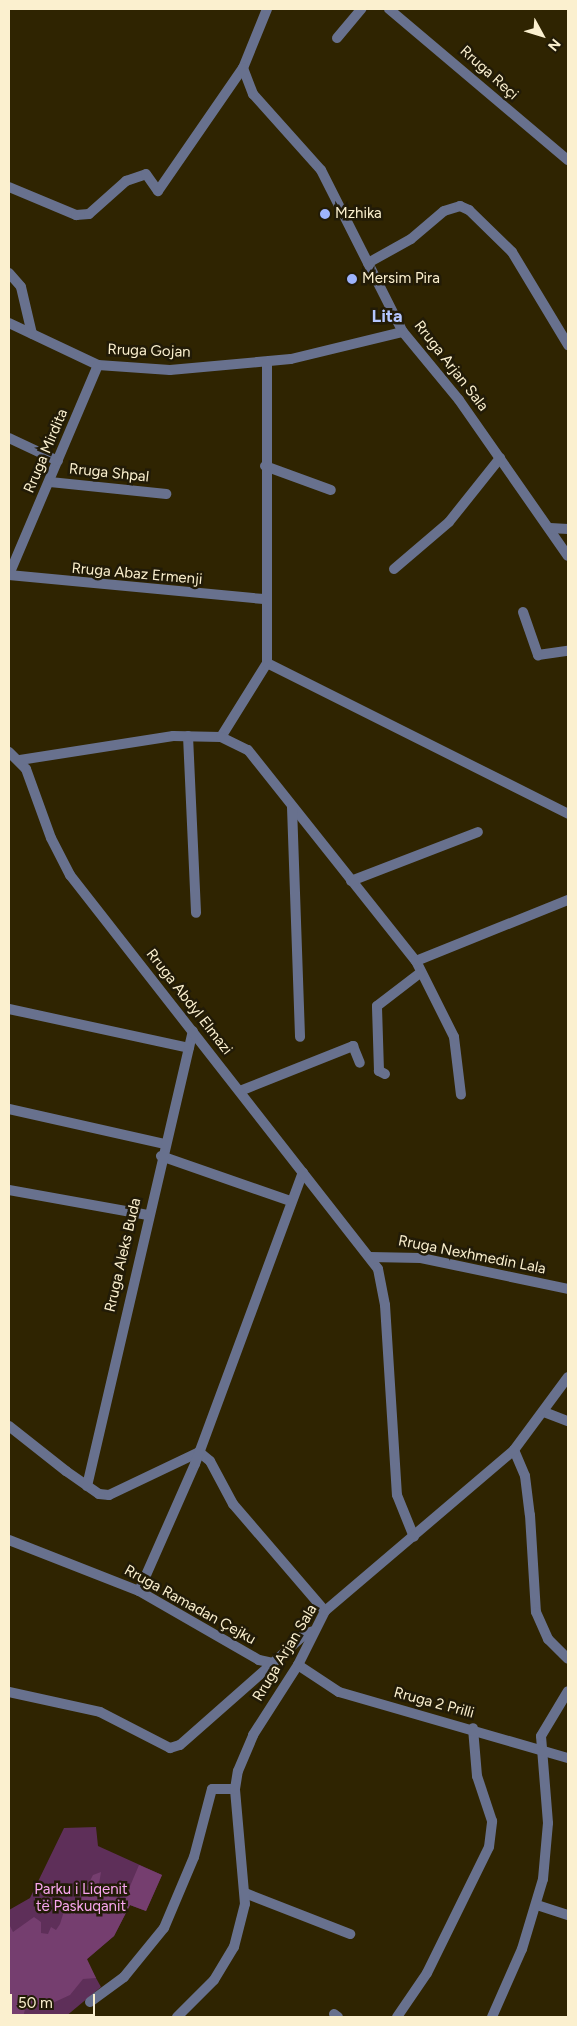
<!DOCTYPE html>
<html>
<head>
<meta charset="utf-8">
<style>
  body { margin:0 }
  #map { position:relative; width:577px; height:2026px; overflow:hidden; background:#2f2401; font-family:Figtree,sans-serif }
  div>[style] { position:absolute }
  .green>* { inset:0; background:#5e2f59 }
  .forest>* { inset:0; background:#753e6f }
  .minor>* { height:10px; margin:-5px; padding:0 5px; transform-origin:5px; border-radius:5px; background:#68718e }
  .tertiary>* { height:10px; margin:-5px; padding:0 5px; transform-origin:5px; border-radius:5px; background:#68718e }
  .dots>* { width:14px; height:14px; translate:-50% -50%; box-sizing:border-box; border:2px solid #221b07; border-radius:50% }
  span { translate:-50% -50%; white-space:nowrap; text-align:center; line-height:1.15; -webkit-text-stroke:5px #221b07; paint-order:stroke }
  .street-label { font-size:15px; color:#fbf0cf }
  .poi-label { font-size:15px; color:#fbf0cf }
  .left { translate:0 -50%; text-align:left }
  .park-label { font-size:15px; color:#f8a6ee }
  .quarter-label { font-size:18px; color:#b5c6fe; font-weight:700 }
  .frame { position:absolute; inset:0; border:10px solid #fbf0cf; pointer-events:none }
  .north { position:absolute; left:517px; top:10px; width:50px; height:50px; -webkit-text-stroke:4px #221b07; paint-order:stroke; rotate:129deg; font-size:14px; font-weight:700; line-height:20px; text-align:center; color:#fbf0cf }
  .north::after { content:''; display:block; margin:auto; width:18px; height:22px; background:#fbf0cf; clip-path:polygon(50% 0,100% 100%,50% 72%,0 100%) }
  .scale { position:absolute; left:10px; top:1994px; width:85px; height:22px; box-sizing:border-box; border:2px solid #fbf0cf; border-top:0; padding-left:6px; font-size:15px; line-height:18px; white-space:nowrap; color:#fbf0cf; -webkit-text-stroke:4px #221b07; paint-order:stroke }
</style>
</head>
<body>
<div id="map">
  <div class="green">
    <div style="clip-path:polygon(96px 1827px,98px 1846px,162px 1875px,146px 1911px,130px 1905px,114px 1936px,86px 1960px,101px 1987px,65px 2017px,9px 2017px,9px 1910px,30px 1898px,64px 1828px)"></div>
  </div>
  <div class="forest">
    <div style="clip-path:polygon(139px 1865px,162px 1875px,146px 1911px,130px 1905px,114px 1936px,87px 1959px,96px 1978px,83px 1979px,70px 1995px,46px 2006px,27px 2002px,23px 2017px,9px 2017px,9px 1924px,13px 1932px,34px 1917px,41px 1922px,41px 1933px,48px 1934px,51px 1927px,56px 1930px,60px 1924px,65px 1908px,73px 1903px,75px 1910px,93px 1875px,101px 1872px,97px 1896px,125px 1898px)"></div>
  </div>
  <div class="minor">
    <div style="left:389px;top:9px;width:234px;rotate:40.2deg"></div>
    <div style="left:337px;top:38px;width:38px;rotate:-50deg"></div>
    <div style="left:9px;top:187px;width:73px;rotate:22.7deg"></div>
    <div style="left:76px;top:215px;width:13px;rotate:-4deg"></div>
    <div style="left:89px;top:214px;width:50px;rotate:-41.7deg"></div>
    <div style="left:126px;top:181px;width:21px;rotate:-19deg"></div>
    <div style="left:146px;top:174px;width:21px;rotate:55deg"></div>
    <div style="left:158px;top:191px;width:150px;rotate:-55.4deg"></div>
    <div style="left:368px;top:263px;width:49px;rotate:-29.2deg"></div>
    <div style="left:411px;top:239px;width:43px;rotate:-40.3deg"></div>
    <div style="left:444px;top:211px;width:17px;rotate:-17deg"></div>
    <div style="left:460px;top:206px;width:10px;rotate:24deg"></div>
    <div style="left:469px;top:210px;width:60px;rotate:44.3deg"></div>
    <div style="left:512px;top:252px;width:109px;rotate:58.9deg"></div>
    <div style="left:9px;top:273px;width:18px;rotate:49deg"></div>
    <div style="left:21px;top:287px;width:48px;rotate:76.8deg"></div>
    <div style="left:9px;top:323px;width:98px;rotate:25.3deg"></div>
    <div style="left:98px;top:365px;width:72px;rotate:4deg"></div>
    <div style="left:170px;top:370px;width:121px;rotate:-5.2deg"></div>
    <div style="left:291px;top:359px;width:115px;rotate:-13.6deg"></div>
    <div style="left:98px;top:365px;width:228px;rotate:113deg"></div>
    <div style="left:9px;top:575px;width:256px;rotate:5.4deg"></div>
    <div style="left:9px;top:438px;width:54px;rotate:25.1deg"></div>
    <div style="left:265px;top:466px;width:70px;rotate:20deg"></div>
    <div style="left:50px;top:482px;width:117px;rotate:5.9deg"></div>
    <div style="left:394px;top:569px;width:72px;rotate:-40.5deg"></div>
    <div style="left:449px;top:522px;width:82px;rotate:-51.4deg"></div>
    <div style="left:523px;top:612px;width:46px;rotate:70.8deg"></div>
    <div style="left:538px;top:655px;width:30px;rotate:-8deg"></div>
    <div style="left:267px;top:663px;width:337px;rotate:26.6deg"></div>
    <div style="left:188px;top:736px;width:177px;rotate:87.4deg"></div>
    <div style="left:221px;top:737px;width:87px;rotate:-58.1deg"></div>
    <div style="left:267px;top:663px;width:301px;rotate:-90deg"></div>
    <div style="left:20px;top:760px;width:155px;rotate:-8.9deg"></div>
    <div style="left:173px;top:736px;width:48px;rotate:1.2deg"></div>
    <div style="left:221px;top:737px;width:30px;rotate:26deg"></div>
    <div style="left:248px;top:750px;width:270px;rotate:51.5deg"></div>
    <div style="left:416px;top:961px;width:85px;rotate:63.4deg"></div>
    <div style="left:454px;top:1037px;width:58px;rotate:83.1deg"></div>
    <div style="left:292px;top:807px;width:230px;rotate:88deg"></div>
    <div style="left:351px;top:881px;width:136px;rotate:-21.1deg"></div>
    <div style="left:416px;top:961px;width:164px;rotate:-21.9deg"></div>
    <div style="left:9px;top:1009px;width:184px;rotate:12.2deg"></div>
    <div style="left:385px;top:1074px;width:7px;rotate:-153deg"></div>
    <div style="left:379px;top:1071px;width:65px;rotate:-91.8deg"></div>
    <div style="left:377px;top:1006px;width:54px;rotate:-37.5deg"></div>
    <div style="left:240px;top:1091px;width:122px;rotate:-21.7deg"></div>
    <div style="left:353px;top:1046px;width:18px;rotate:68deg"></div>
    <div style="left:9px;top:1109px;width:159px;rotate:12.7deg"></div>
    <div style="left:161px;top:1156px;width:137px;rotate:19.2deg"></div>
    <div style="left:9px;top:1190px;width:141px;rotate:10.2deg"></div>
    <div style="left:544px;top:1412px;width:26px;rotate:21deg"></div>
    <div style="left:9px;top:1426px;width:73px;rotate:38.3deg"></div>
    <div style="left:66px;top:1471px;width:40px;rotate:34.9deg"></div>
    <div style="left:99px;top:1494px;width:10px;rotate:6deg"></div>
    <div style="left:109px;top:1495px;width:100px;rotate:-25.5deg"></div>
    <div style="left:199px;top:1452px;width:14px;rotate:39deg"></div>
    <div style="left:210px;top:1461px;width:49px;rotate:61.9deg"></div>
    <div style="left:233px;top:1504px;width:141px;rotate:49.3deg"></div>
    <div style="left:514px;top:1450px;width:28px;rotate:67deg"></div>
    <div style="left:525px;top:1476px;width:39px;rotate:83deg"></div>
    <div style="left:530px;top:1515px;width:97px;rotate:86.5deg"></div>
    <div style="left:536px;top:1612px;width:30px;rotate:66deg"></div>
    <div style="left:548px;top:1639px;width:28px;rotate:45deg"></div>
    <div style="left:87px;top:1486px;width:467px;rotate:-76.9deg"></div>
    <div style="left:139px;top:1591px;width:139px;rotate:-66.2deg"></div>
    <div style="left:195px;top:1464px;width:311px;rotate:-69.7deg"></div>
    <div style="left:9px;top:1692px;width:93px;rotate:12.4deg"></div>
    <div style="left:100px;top:1712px;width:79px;rotate:27.2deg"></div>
    <div style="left:170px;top:1748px;width:10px;rotate:-17deg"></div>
    <div style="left:180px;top:1745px;width:124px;rotate:-41.4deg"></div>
    <div style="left:245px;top:1893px;width:113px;rotate:21.3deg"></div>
    <div style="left:537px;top:1905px;width:33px;rotate:18deg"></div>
    <div style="left:90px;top:2002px;width:42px;rotate:-36.3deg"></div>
    <div style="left:124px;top:1977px;width:63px;rotate:-50.8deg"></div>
    <div style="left:164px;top:1928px;width:77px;rotate:-67.1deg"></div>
    <div style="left:194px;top:1857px;width:70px;rotate:-75.2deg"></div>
    <div style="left:212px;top:1789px;width:23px"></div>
    <div style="left:334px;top:2014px;width:5px;rotate:37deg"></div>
    <div style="left:397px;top:2017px;width:53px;rotate:-55.7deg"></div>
    <div style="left:427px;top:1973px;width:140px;rotate:-63.8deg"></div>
    <div style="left:489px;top:1847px;width:26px;rotate:-83deg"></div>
    <div style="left:492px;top:1821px;width:47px;rotate:-108.4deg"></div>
    <div style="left:477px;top:1776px;width:48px;rotate:-94.8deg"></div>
    <div style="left:492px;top:2017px;width:74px;rotate:-66.2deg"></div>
    <div style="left:522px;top:1949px;width:73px;rotate:-73.3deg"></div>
    <div style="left:543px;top:1879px;width:56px;rotate:-84.9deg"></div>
    <div style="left:548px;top:1823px;width:87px;rotate:-94.6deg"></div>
    <div style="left:541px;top:1736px;width:52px;rotate:-59deg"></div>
  </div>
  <div class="tertiary">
    <div style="left:267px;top:9px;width:64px;rotate:112.1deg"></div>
    <div style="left:243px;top:68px;width:28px;rotate:69deg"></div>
    <div style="left:253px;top:94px;width:102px;rotate:48.2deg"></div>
    <div style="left:321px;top:170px;width:182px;rotate:63.2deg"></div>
    <div style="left:403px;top:332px;width:88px;rotate:50.5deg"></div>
    <div style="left:459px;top:400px;width:190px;rotate:55.1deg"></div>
    <div style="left:550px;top:528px;width:18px;rotate:3deg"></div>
    <div style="left:9px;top:752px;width:24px;rotate:45deg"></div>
    <div style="left:26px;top:769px;width:73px;rotate:70.1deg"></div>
    <div style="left:51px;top:838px;width:42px;rotate:62.8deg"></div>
    <div style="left:70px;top:875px;width:500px;rotate:51.98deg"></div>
    <div style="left:378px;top:1269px;width:37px;rotate:79deg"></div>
    <div style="left:385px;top:1305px;width:190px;rotate:86.4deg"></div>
    <div style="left:397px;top:1495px;width:45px;rotate:68deg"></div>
    <div style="left:370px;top:1257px;width:51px;rotate:1.1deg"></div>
    <div style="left:421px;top:1258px;width:150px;rotate:11.9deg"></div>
    <div style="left:9px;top:1540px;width:140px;rotate:21.4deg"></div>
    <div style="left:139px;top:1591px;width:138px;rotate:29.9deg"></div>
    <div style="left:259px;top:1660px;width:14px;rotate:12deg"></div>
    <div style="left:273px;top:1663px;width:45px;rotate:-42.3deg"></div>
    <div style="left:306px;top:1633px;width:8px;rotate:-14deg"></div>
    <div style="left:298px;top:1665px;width:49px;rotate:33.4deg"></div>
    <div style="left:339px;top:1692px;width:238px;rotate:16.1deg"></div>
    <div style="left:177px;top:2017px;width:52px;rotate:-45deg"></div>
    <div style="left:214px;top:1980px;width:39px;rotate:-59deg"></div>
    <div style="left:234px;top:1947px;width:44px;rotate:-75.7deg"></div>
    <div style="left:245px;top:1904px;width:115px;rotate:-95deg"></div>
    <div style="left:235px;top:1789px;width:18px;rotate:-81deg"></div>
    <div style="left:238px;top:1771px;width:39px;rotate:-67deg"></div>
    <div style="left:253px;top:1735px;width:83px;rotate:-57.3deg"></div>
    <div style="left:298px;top:1665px;width:60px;rotate:-63.4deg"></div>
    <div style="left:325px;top:1611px;width:248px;rotate:-40.4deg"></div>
    <div style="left:514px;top:1450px;width:91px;rotate:-53.5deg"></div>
  </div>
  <div class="dots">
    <div style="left:325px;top:214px;background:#9eb4fd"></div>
    <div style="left:352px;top:279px;background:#9eb4fd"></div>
  </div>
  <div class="street-label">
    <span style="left:489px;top:73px;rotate:42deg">Rruga Reçi</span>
    <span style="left:149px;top:351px;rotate:2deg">Rruga Gojan</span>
    <span style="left:451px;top:366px;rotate:52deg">Rruga Arjan Sala</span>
    <span style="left:46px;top:451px;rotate:-67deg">Rruga Mirdita</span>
    <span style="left:109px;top:473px;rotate:6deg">Rruga Shpal</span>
    <span style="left:137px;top:574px;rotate:5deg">Rruga Abaz Ermenji</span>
    <span style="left:189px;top:1002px;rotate:52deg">Rruga Abdyl Elmazi</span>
    <span style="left:123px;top:1255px;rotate:-77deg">Rruga Aleks Buda</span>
    <span style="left:472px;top:1255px;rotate:11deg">Rruga Nexhmedin Lala</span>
    <span style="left:190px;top:1605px;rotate:29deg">Rruga Ramadan Çejku</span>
    <span style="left:285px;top:1653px;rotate:-59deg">Rruga Arjan Sala</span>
    <span style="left:434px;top:1703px;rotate:15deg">Rruga 2 Prilli</span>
  </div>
  <div class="poi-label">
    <span class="left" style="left:335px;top:214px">Mzhika</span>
    <span class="left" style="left:362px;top:279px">Mersim Pira</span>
  </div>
  <div class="park-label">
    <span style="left:81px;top:1898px">Parku i Liqenit<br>të Paskuqanit</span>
  </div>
  <div class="quarter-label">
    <span style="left:387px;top:316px">Lita</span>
  </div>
  <div class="frame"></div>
  <div class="north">N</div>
  <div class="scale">50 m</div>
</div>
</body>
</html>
